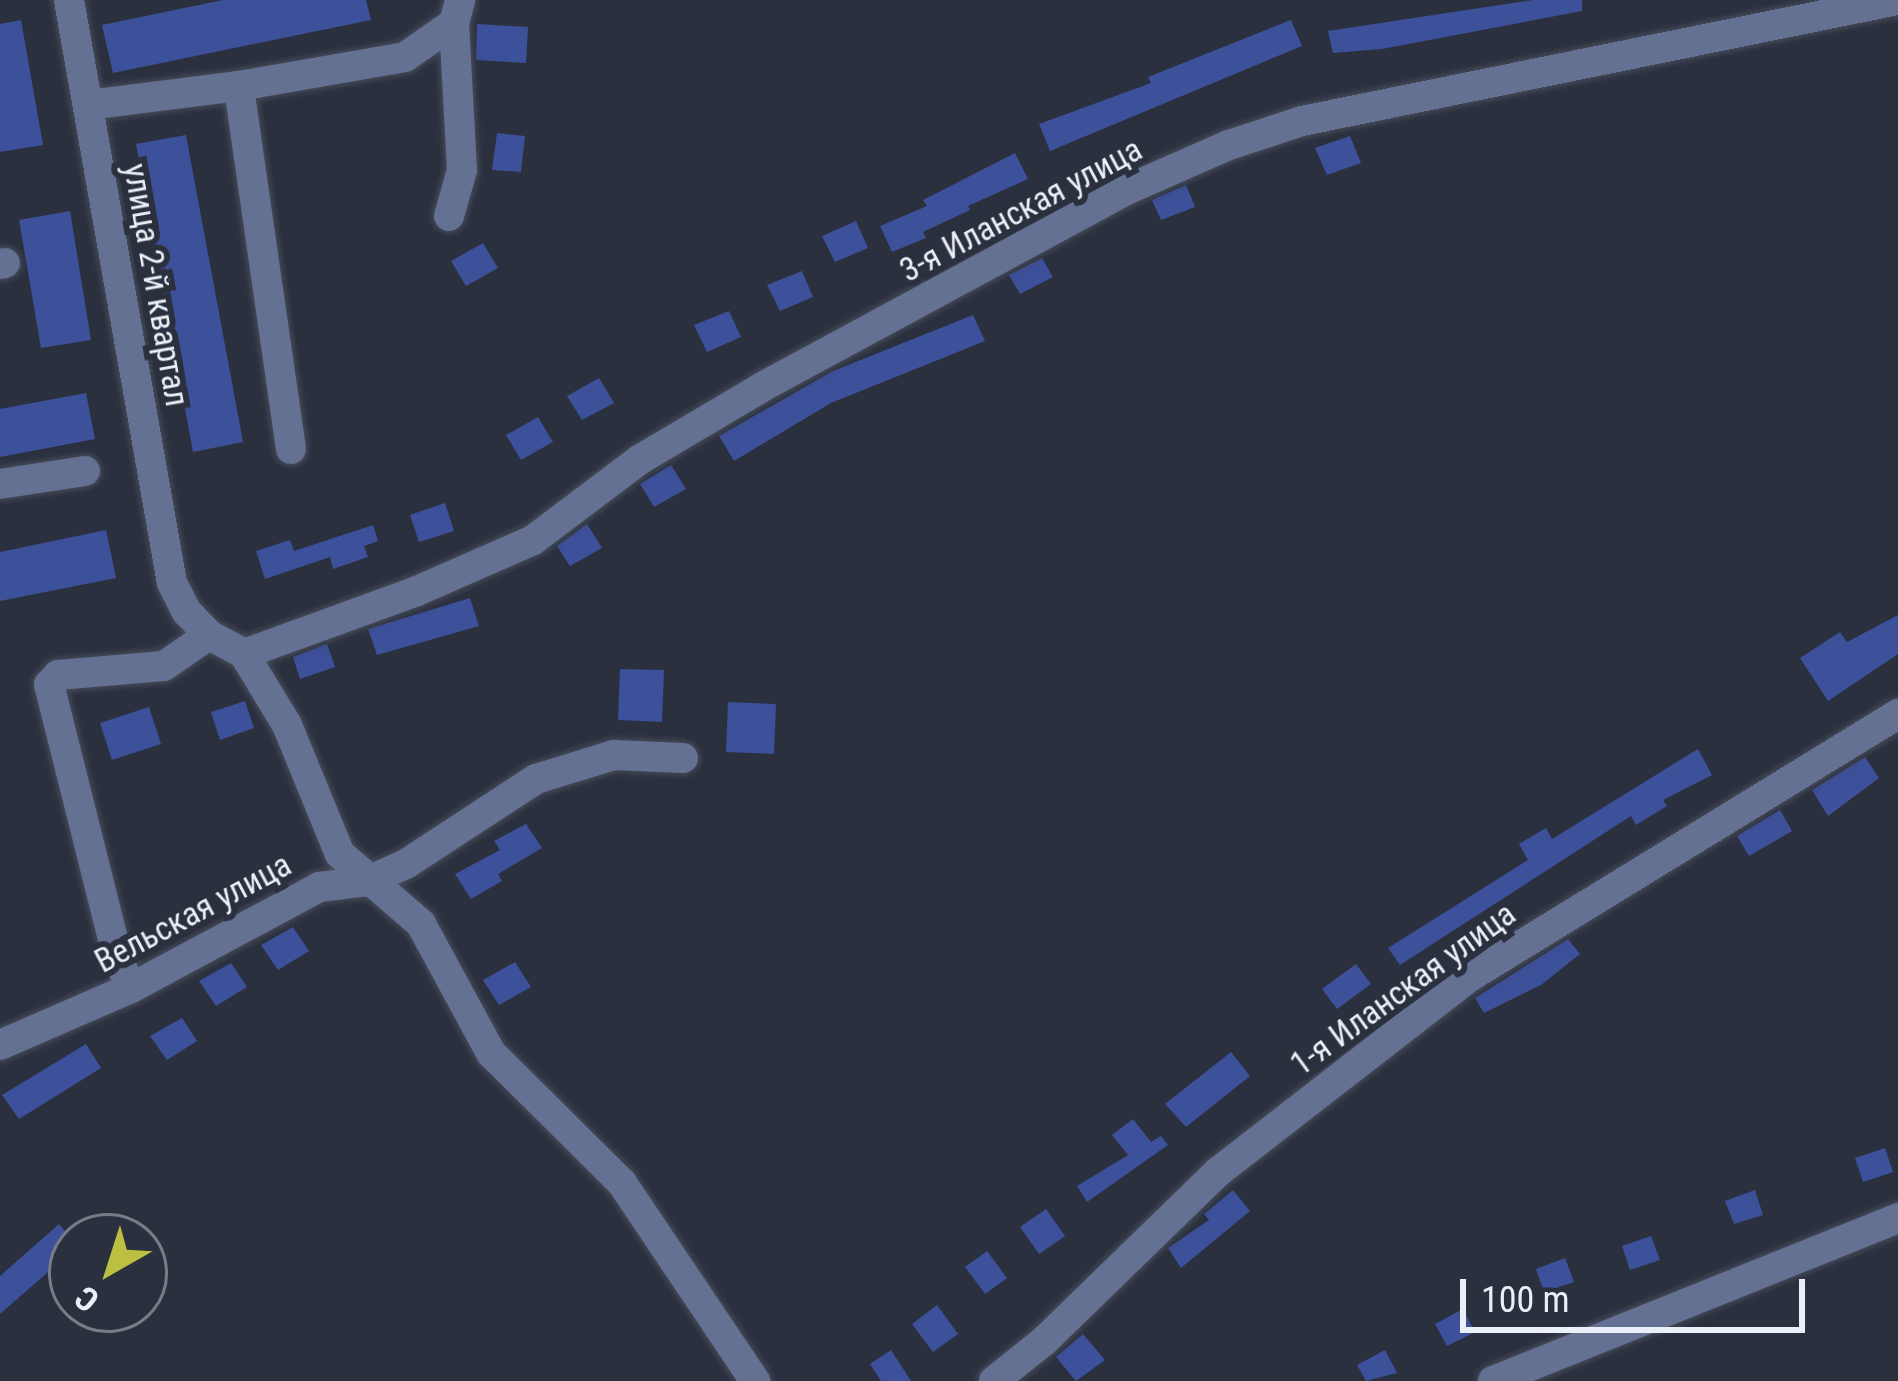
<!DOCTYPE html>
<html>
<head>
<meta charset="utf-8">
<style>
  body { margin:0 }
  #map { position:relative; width:1898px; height:1381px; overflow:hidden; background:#2b303f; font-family:"Roboto Condensed",sans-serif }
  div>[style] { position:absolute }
  .building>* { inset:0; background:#3d509a }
  .roads { filter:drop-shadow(0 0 3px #464b59) drop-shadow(0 0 3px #464b59) }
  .minor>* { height:30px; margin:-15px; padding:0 15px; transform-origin:15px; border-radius:15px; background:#657193 }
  span { translate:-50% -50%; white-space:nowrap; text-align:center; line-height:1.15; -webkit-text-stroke:12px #2b303f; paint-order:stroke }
  .street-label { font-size:33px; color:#ebeff8 }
  .north { position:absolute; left:48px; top:1213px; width:120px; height:120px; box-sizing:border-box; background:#2b303f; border:3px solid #787c89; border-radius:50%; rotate:219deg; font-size:33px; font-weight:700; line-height:48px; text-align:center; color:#ebeff8 }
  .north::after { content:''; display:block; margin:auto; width:42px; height:54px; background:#bdbf43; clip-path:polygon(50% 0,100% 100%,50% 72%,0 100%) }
  .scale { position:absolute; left:1460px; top:1279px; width:345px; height:54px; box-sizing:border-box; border:6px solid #ebeff8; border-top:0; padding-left:15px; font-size:36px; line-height:42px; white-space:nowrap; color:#ebeff8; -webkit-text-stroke:9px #2b303f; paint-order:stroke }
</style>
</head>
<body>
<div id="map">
  <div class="building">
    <div style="clip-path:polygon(223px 0,366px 0,371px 20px,113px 73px,102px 25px)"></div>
    <div style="clip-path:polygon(1533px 0,1582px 0,1582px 11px,1382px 49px,1333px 53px,1328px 31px)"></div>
    <div style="clip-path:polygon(21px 20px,43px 145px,0 152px,0 24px)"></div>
    <div style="clip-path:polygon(1291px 20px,1302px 46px,1050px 151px,1039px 124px,1151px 83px,1148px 77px)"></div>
    <div style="clip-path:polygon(477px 24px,528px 27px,526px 63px,476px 60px)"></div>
    <div style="clip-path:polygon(497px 133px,525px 136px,521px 172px,492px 170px)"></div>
    <div style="clip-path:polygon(186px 135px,243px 442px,193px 452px,136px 144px)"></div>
    <div style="clip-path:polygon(1350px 136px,1361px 163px,1327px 175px,1315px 148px)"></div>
    <div style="clip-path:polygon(1015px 153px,1028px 179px,968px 206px,970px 210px,923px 232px,926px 238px,892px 252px,880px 226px,927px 206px,923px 200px)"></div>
    <div style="clip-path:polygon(1186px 185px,1195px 207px,1161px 220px,1152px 200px)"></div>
    <div style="clip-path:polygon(70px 211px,91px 340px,41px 348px,19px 220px)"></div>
    <div style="clip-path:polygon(856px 221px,868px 248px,835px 262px,822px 236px)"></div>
    <div style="clip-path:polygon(483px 243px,498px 268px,466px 286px,451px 261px)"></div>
    <div style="clip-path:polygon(1042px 258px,1053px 277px,1020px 294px,1009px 275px)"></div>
    <div style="clip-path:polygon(802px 271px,813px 297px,780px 311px,767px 285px)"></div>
    <div style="clip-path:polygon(729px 311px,741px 337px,707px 352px,694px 325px)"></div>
    <div style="clip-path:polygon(973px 315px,985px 341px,831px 403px,734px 461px,719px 436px,833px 371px)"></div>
    <div style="clip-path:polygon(599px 378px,614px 403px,582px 420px,567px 396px)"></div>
    <div style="clip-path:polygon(86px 393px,95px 439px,0 457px,0 409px)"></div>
    <div style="clip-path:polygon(538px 417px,553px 442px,521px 460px,506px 435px)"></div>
    <div style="clip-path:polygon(671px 465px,686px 489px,654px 507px,640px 484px)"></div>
    <div style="clip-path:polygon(445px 503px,454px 531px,419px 542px,410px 515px)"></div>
    <div style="clip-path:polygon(587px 524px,602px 548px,570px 566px,557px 546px)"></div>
    <div style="clip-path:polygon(373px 525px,378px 541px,364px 546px,368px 557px,333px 569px,330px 557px,265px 579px,256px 551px,290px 540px,294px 551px)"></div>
    <div style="clip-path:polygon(106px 530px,116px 578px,0 601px,0 552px)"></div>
    <div style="clip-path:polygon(470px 598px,479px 626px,377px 655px,368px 629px)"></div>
    <div style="clip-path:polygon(1898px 615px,1898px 654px,1828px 701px,1800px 658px,1840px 632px,1847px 642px)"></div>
    <div style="clip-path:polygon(327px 644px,335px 667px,300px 679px,293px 657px)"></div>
    <div style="clip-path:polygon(620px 669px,664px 670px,662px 722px,618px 720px)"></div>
    <div style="clip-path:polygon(245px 701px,254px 728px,220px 740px,211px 712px)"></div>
    <div style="clip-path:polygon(728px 702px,776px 704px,774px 754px,726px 752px)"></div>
    <div style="clip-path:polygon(149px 707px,161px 744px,112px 760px,100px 723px)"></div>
    <div style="clip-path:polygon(1698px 749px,1712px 775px,1663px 800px,1667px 806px,1636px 825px,1631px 816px,1400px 965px,1388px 948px,1528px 860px,1519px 844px,1546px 828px,1552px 839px)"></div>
    <div style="clip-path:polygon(1865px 757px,1879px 778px,1828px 816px,1812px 790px)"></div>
    <div style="clip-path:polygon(1780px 810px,1792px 831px,1749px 856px,1737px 836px)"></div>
    <div style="clip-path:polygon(526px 824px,542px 848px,498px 874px,502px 881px,471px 899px,455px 874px,500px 850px,494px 841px)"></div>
    <div style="clip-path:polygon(293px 927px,309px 951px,278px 970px,261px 945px)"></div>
    <div style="clip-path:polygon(1568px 939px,1580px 954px,1541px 985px,1484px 1013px,1475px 998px)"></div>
    <div style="clip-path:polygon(515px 962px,531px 987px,499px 1005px,483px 980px)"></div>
    <div style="clip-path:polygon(231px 963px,247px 987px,216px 1006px,199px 981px)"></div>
    <div style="clip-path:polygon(1356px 964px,1371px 984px,1337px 1009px,1322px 989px)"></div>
    <div style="clip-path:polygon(182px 1018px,197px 1041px,167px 1060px,150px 1036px)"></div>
    <div style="clip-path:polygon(86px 1044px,101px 1068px,19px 1119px,2px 1095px)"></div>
    <div style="clip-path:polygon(1231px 1052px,1250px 1076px,1186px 1127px,1165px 1104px)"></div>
    <div style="clip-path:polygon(1133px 1119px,1151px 1142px,1161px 1136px,1168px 1145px,1087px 1202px,1077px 1186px,1128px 1155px,1112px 1135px)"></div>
    <div style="clip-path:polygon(1885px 1148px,1893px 1172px,1863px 1182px,1855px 1158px)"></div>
    <div style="clip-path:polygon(1233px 1190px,1250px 1211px,1181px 1268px,1168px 1248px,1209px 1220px,1204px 1214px)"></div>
    <div style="clip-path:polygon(1755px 1190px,1763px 1215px,1734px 1224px,1725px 1201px)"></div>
    <div style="clip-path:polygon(1046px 1209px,1065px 1236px,1039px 1254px,1020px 1227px)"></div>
    <div style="clip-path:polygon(59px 1224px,72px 1239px,72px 1251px,0 1314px,0 1276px)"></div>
    <div style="clip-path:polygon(1651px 1236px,1660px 1260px,1630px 1270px,1622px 1246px)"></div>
    <div style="clip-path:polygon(987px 1251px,1007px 1278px,985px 1294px,965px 1267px)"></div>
    <div style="clip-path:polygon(1565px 1258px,1574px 1282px,1544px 1292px,1536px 1269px)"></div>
    <div style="clip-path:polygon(937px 1305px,958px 1334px,933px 1352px,912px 1324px)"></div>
    <div style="clip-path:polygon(1463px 1309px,1475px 1332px,1447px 1346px,1435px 1324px)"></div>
    <div style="clip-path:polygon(1083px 1334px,1105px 1360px,1076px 1381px,1056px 1357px)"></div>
    <div style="clip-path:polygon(891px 1350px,911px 1381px,881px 1381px,870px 1364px)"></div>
    <div style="clip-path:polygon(1385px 1350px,1397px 1373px,1366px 1381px,1357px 1365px)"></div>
  </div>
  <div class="roads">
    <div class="minor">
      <div style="left:69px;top:0;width:592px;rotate:79.98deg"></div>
      <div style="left:172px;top:583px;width:33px;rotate:63deg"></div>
      <div style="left:187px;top:612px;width:32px;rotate:46deg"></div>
      <div style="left:209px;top:635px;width:40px;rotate:28deg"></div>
      <div style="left:244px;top:654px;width:83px;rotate:58.8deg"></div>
      <div style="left:287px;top:725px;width:139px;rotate:67.7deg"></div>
      <div style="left:340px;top:854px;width:107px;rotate:40.8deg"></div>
      <div style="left:421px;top:924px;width:147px;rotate:61.5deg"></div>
      <div style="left:491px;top:1053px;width:185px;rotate:44.8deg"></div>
      <div style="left:622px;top:1183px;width:239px;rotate:56.1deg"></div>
      <div style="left:88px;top:105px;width:152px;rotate:-7.2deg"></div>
      <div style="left:449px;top:216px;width:48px;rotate:-74.2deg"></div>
      <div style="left:462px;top:170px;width:147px;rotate:-93.1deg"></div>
      <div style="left:0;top:264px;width:5px;rotate:-11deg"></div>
      <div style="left:291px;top:449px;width:367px;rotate:-98.2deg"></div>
      <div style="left:239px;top:86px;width:169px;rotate:-9.9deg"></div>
      <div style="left:405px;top:57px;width:60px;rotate:-34.8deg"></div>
      <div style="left:454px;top:23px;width:24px;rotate:-75deg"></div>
      <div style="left:0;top:484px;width:86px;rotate:-8.7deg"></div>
      <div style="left:244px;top:654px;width:184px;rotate:-20deg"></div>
      <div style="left:417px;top:591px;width:127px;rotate:-23.7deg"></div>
      <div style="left:533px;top:540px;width:133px;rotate:-37deg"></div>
      <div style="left:639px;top:460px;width:145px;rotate:-30.6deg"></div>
      <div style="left:764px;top:386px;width:409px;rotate:-28.4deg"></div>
      <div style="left:1124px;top:191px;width:115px;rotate:-23.7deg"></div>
      <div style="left:1229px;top:145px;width:77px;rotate:-18.2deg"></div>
      <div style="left:1302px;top:121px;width:607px;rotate:-11.49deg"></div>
      <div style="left:131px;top:988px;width:32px;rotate:-114deg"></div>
      <div style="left:118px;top:959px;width:283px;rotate:-104.1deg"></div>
      <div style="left:49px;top:685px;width:13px;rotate:-48deg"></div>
      <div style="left:58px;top:675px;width:106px;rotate:-4.9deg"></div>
      <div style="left:164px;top:666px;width:55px;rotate:-34.6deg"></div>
      <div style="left:0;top:1045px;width:143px;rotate:-23.5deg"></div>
      <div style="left:131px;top:988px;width:213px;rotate:-28.2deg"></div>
      <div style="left:319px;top:887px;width:49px;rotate:-7deg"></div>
      <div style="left:368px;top:881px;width:42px;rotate:-24.1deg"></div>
      <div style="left:406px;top:864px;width:155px;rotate:-33.2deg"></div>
      <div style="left:536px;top:779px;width:82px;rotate:-17.1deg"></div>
      <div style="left:614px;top:755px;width:69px;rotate:2.5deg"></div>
      <div style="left:994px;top:1381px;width:64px;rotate:-38.7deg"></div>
      <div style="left:1044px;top:1341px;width:243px;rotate:-44.2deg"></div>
      <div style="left:1218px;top:1172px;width:320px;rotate:-37.8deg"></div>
      <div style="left:1471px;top:976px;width:501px;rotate:-31.53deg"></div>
      <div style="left:1493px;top:1381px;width:437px;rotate:-21.9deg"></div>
    </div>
  </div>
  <div class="street-label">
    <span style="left:1021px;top:210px;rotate:-28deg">3-я Иланская улица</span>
    <span style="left:156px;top:285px;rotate:80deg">улица 2-й квартал</span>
    <span style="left:193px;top:913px;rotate:-28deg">Вельская улица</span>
    <span style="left:1403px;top:989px;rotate:-36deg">1-я Иланская улица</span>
  </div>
  <div class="north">С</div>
  <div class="scale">100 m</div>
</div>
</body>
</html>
